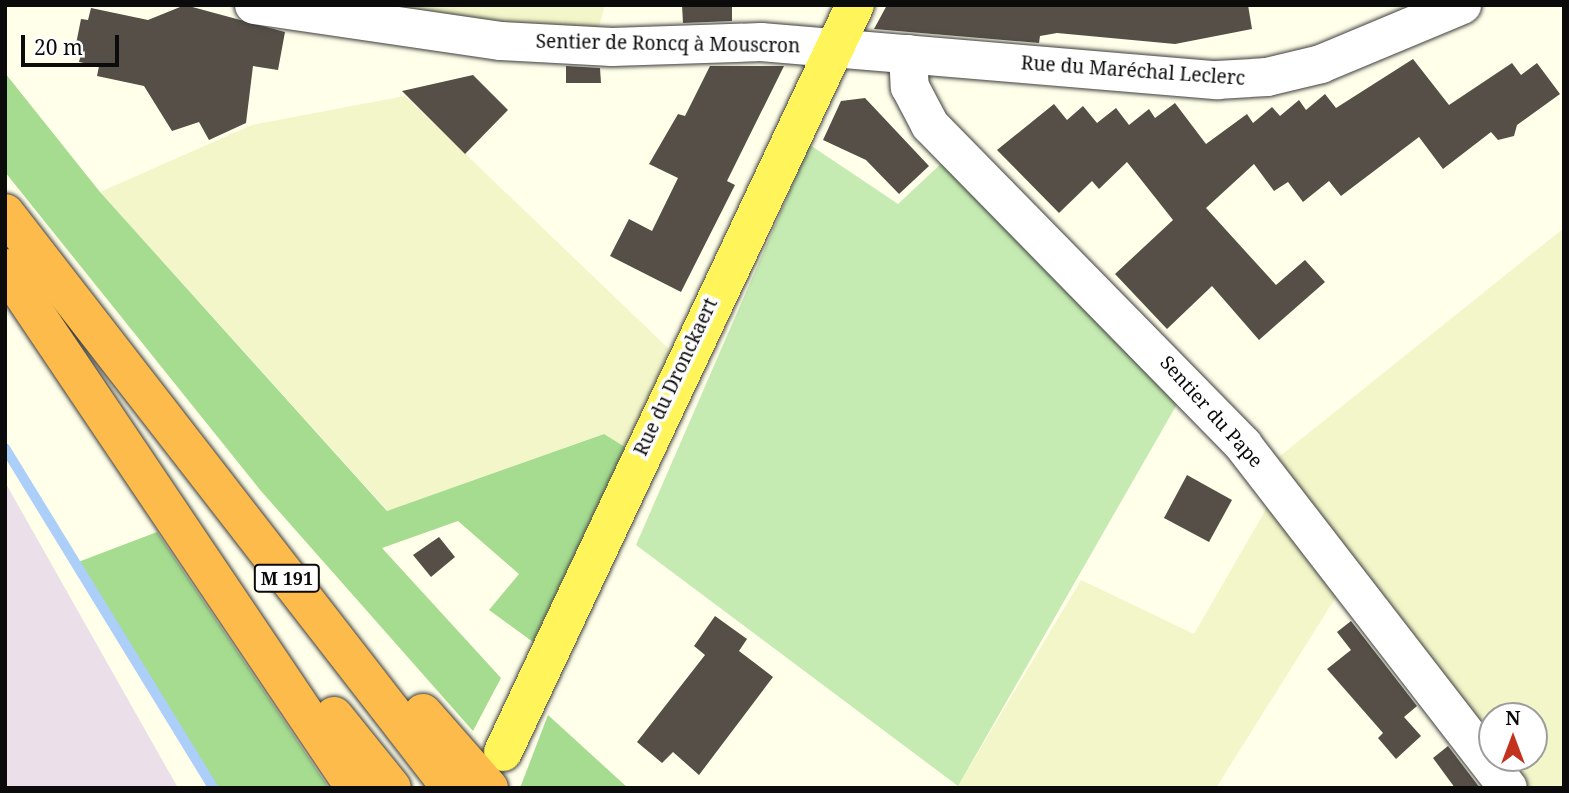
<!DOCTYPE html>
<html>
<head>
<meta charset="utf-8">
<style>
  body { margin:0 }
  #map { position:relative; width:1569px; height:793px; overflow:hidden; background:#ffffea; font-family:"Noto Serif",serif }
  div>[style] { position:absolute }
  .industrial>* { inset:0; background:#ebdfea }
  .farmland>* { inset:0; background:#f2f6c9 }
  .green>* { inset:0; background:#c5ebb2 }
  .forest>* { inset:0; background:#a5dc90 }
  .stream>* { height:10px; margin:-5px; padding:0 5px; transform-origin:5px; border-radius:5px; background:#abcff9 }
  .building>* { inset:0; background:#554f47 }
  .roads { filter:drop-shadow(0 0 2px #3e3e3e) drop-shadow(0 0 2px #3e3e3e) }
  .minor>* { height:38px; margin:-19px; padding:0 19px; transform-origin:19px; border-radius:19px; background:#fff }
  .major>* { height:38px; margin:-19px; padding:0 19px; transform-origin:19px; border-radius:19px; background:#fff45a }
  .highway>* { height:38px; margin:-19px; padding:0 19px; transform-origin:19px; border-radius:19px; background:#fcbb4b }
  span { translate:-50% -50%; white-space:nowrap; text-align:center; line-height:1.15; -webkit-text-stroke:7px #fff; paint-order:stroke }
  .shield-label span { padding:2px 5px; background:#fff; border:2px solid; border-radius:5px; -webkit-text-stroke-width:0 }
  .shield-label { font-size:18px; color:#0b0b0b; font-weight:700 }
  .street-label { font-size:19px; color:#0b0b0b }
  .frame { position:absolute; inset:0; border:7px solid #0b0b0b; pointer-events:none }
  .north { position:absolute; left:1478px; top:702px; width:70px; height:70px; box-sizing:border-box; background:#fff; border:2px solid #9d9d9d; border-radius:50%; rotate:0deg; font-size:19px; font-weight:700; line-height:28px; text-align:center; color:#0b0b0b }
  .north::after { content:''; display:block; margin:auto; width:24px; height:32px; background:#c2321d; clip-path:polygon(50% 0,100% 100%,50% 72%,0 100%) }
  .scale { position:absolute; left:21px; top:35px; width:98px; height:32px; box-sizing:border-box; border:4px solid #0b0b0b; border-top:0; padding-left:9px; font-size:21px; line-height:24px; white-space:nowrap; color:#0b0b0b; -webkit-text-stroke:5px #fff; paint-order:stroke }
</style>
</head>
<body>
<div id="map">
  <div class="industrial">
    <div style="clip-path:polygon(5px 482px,178px 788px,5px 788px)"></div>
  </div>
  <div class="farmland">
    <div style="clip-path:polygon(333px 5px,605px 5px,598px 30px,566px 35px)"></div>
    <div style="clip-path:polygon(405px 96px,670px 350px,625px 447px,603px 434px,388px 511px,100px 192px,252px 125px)"></div>
    <div style="clip-path:polygon(evenodd,1564px 228px,1564px 788px,1509px 788px,1270px 464px,1564px 228px,1492px 716px,1534px 716px,1534px 758px,1492px 758px,1492px 716px)"></div>
    <div style="clip-path:polygon(1273px 497px,1341px 589px,1216px 788px,958px 786px,1081px 580px,1194px 634px)"></div>
  </div>
  <div class="green">
    <div style="clip-path:polygon(810px 145px,898px 204px,945px 160px,1184px 392px,958px 786px,636px 545px)"></div>
  </div>
  <div class="forest">
    <div style="clip-path:polygon(5px 73px,100px 192px,387px 511px,604px 434px,625px 447px,533px 642px,489px 610px,519px 574px,458px 521px,382px 548px,501px 678px,473px 731px,261px 491px,5px 172px)"></div>
    <div style="clip-path:polygon(157px 532px,329px 788px,213px 788px,73px 564px)"></div>
    <div style="clip-path:polygon(548px 715px,628px 788px,520px 788px)"></div>
  </div>
  <div class="stream">
    <div style="left:5px;top:448px;width:399px;rotate:58.5deg"></div>
  </div>
  <div class="building">
    <div style="clip-path:polygon(185px 5px,285px 32px,278px 70px,253px 66px,246px 123px,209px 140px,199px 122px,172px 131px,144px 86px,97px 76px,99px 66px,79px 62px,83px 46px,76px 44px,81px 19px,88px 20px,91px 8px,148px 20px)"></div>
    <div style="clip-path:polygon(682px 5px,732px 5px,732px 21px,683px 23px)"></div>
    <div style="clip-path:polygon(887px 5px,1248px 5px,1252px 29px,1175px 44px,1057px 33px,1040px 36px,1039px 43px,874px 29px)"></div>
    <div style="clip-path:polygon(1413px 59px,1449px 105px,1512px 63px,1521px 75px,1537px 63px,1560px 94px,1517px 125px,1514px 136px,1498px 140px,1491px 132px,1443px 169px,1419px 137px,1341px 196px,1329px 181px,1303px 202px,1288px 182px,1274px 191px,1254px 164px,1206px 208px,1276px 285px,1305px 260px,1325px 282px,1259px 340px,1212px 286px,1167px 329px,1115px 274px,1173px 220px,1127px 162px,1099px 189px,1092px 181px,1059px 213px,997px 150px,1054px 104px,1067px 120px,1083px 106px,1097px 123px,1116px 108px,1129px 125px,1149px 109px,1155px 118px,1175px 103px,1206px 144px,1247px 114px,1253px 123px,1272px 107px,1280px 116px,1299px 100px,1306px 110px,1325px 94px,1336px 108px)"></div>
    <div style="clip-path:polygon(566px 66px,600px 68px,601px 83px,566px 83px)"></div>
    <div style="clip-path:polygon(710px 66px,784px 66px,727px 181px,735px 185px,681px 292px,610px 256px,629px 219px,652px 231px,678px 178px,649px 164px,678px 114px,685px 116px)"></div>
    <div style="clip-path:polygon(473px 75px,508px 110px,465px 154px,402px 91px)"></div>
    <div style="clip-path:polygon(865px 98px,929px 166px,899px 194px,866px 160px,823px 140px,841px 101px)"></div>
    <div style="clip-path:polygon(1187px 475px,1232px 500px,1209px 542px,1164px 518px)"></div>
    <div style="clip-path:polygon(439px 537px,455px 557px,431px 577px,413px 555px)"></div>
    <div style="clip-path:polygon(715px 616px,747px 639px,739px 651px,773px 677px,699px 775px,673px 752px,662px 763px,637px 742px,705px 655px,694px 646px)"></div>
    <div style="clip-path:polygon(1351px 621px,1417px 706px,1404px 717px,1421px 736px,1396px 759px,1378px 738px,1383px 733px,1327px 669px,1351px 650px,1337px 632px)"></div>
    <div style="clip-path:polygon(1448px 746px,1480px 788px,1455px 788px,1433px 758px)"></div>
  </div>
  <div class="roads">
    <div class="minor">
      <div style="left:254px;top:5px;width:250px;rotate:8.3deg"></div>
      <div style="left:501px;top:41px;width:111px;rotate:3.1deg"></div>
      <div style="left:612px;top:47px;width:149px;rotate:-1.9deg"></div>
      <div style="left:761px;top:42px;width:458px;rotate:4.8deg"></div>
      <div style="left:1217px;top:80px;width:50px;rotate:-3.4deg"></div>
      <div style="left:1267px;top:77px;width:56px;rotate:-13.5deg"></div>
      <div style="left:1321px;top:64px;width:153px;rotate:-22.7deg"></div>
      <div style="left:908px;top:54px;width:33px;rotate:87deg"></div>
      <div style="left:910px;top:87px;width:43px;rotate:62.2deg"></div>
      <div style="left:930px;top:125px;width:448px;rotate:45.6deg"></div>
      <div style="left:1243px;top:445px;width:433px;rotate:52.3deg"></div>
    </div>
    <div class="major">
      <div style="left:503px;top:752px;width:826px;rotate:-64.77deg"></div>
    </div>
    <div class="highway">
      <div style="left:5px;top:213px;width:728px;rotate:52.2deg"></div>
      <div style="left:5px;top:268px;width:627px;rotate:56.06deg"></div>
      <div style="left:423px;top:713px;width:100px;rotate:48.7deg"></div>
      <div style="left:334px;top:716px;width:92px;rotate:51.1deg"></div>
    </div>
  </div>
  <div class="shield-label">
    <span style="left:287px;top:578px">M 191</span>
  </div>
  <div class="street-label">
    <span style="left:668px;top:44px;rotate:1deg">Sentier de Roncq à Mouscron</span>
    <span style="left:1133px;top:71px;rotate:4deg">Rue du Maréchal Leclerc</span>
    <span style="left:676px;top:377px;rotate:-65deg">Rue du Dronckaert</span>
    <span style="left:1211px;top:412px;rotate:48deg">Sentier du Pape</span>
  </div>
  <div class="frame"></div>
  <div class="north">N</div>
  <div class="scale">20 m</div>
</div>
</body>
</html>
